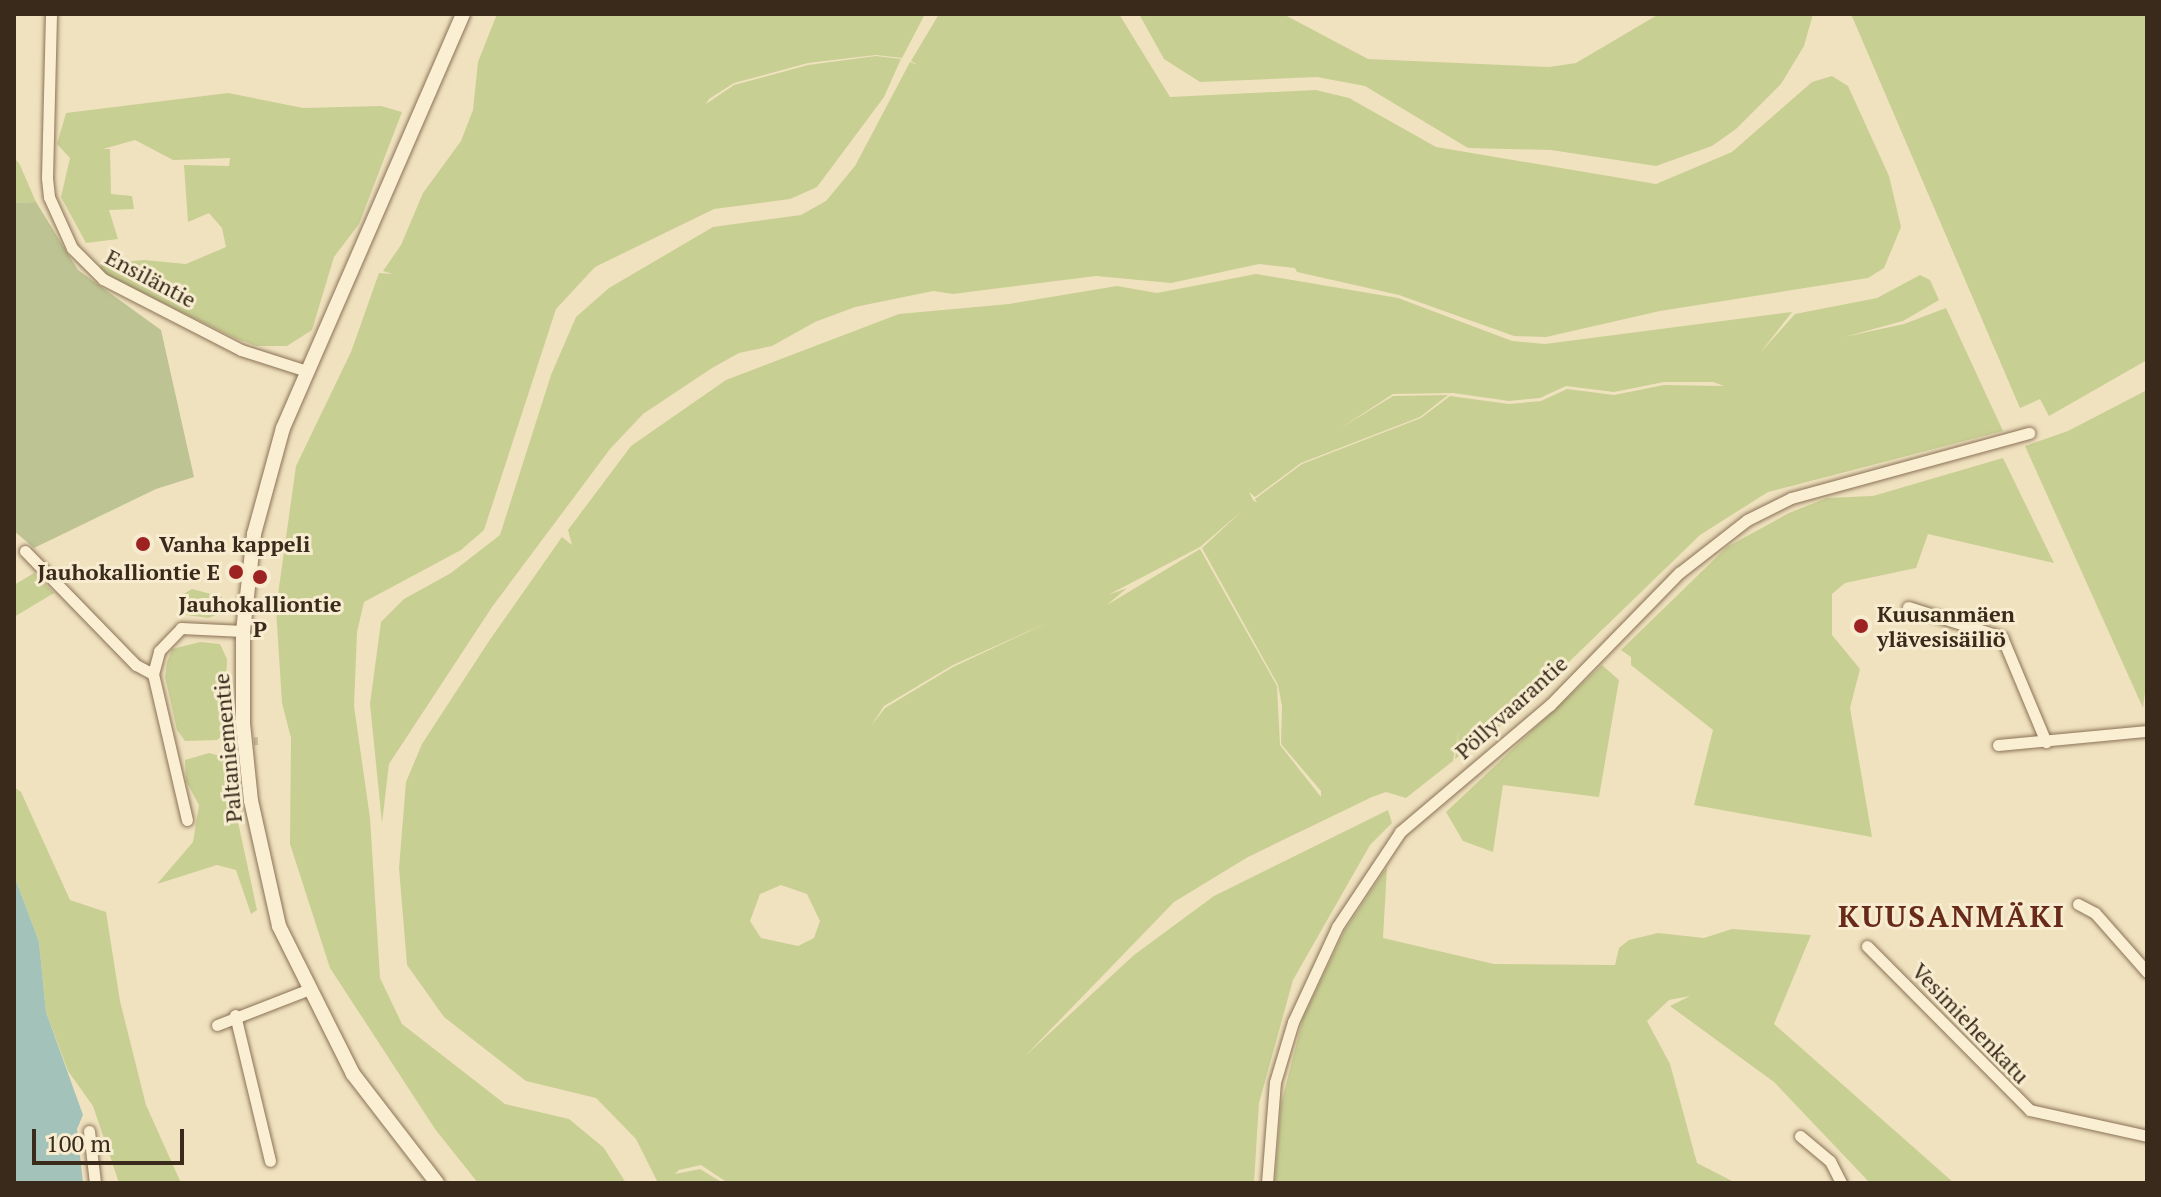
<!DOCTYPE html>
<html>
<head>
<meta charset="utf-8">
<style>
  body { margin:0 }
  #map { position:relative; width:2161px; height:1197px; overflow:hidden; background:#f0e2bf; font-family:"PT Serif",serif }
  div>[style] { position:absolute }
  .green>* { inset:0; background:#c8cf93 }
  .cemetery>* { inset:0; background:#bdc393 }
  .water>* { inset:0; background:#a3c2b9 }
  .pedestrian-tunnel>* { height:8px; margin-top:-4px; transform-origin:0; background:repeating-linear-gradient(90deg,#cbbd9e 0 8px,transparent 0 12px) }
  .roads { filter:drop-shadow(0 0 2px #8a7257) drop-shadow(0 0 2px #8a7257) }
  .minor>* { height:11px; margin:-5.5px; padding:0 5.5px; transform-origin:5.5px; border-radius:5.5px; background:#fbefd3 }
  .tertiary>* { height:14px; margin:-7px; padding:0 7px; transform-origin:7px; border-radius:7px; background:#fbefd3 }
  .dots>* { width:22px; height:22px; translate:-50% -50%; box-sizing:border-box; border:4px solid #f7eccf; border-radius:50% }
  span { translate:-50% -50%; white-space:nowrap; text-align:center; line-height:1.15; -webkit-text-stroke:6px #f7eccf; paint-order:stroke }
  .street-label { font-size:22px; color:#392a1c }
  .poi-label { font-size:22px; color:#392a1c; font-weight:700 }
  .left { translate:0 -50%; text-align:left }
  .right { translate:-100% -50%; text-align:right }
  .district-label { font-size:30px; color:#682a19; font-weight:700; letter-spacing:2px }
  .frame { position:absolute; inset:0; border:16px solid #392a1c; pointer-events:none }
  .scale { position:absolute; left:32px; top:1129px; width:152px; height:36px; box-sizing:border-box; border:4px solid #392a1c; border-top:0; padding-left:10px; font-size:24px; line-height:28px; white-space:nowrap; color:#392a1c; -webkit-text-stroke:6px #f7eccf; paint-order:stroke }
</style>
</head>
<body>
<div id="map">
  <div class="green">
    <div style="clip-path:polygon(497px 14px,925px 14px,902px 58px,876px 55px,808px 63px,734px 83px,709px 99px,706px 104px,734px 85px,808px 65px,876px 56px,901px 59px,884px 97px,817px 187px,790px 199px,714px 209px,595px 267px,556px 309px,484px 530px,461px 550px,364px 602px,357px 632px,354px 706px,370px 818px,380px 978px,402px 1024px,505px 1104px,569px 1119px,604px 1148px,626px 1183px,478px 1183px,435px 1129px,330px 968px,290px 844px,291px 738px,282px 703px,276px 609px,296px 466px,351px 352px,379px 273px,393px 274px,383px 271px,401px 245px,423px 193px,461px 141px,473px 110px,478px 62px)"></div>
    <div style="clip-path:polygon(939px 14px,1119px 14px,1170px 97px,1316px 90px,1349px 98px,1436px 147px,1656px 184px,1732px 152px,1812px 82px,1832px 76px,1848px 86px,1889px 176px,1901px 227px,1884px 268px,1868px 278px,1660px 311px,1546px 337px,1514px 336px,1399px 295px,1297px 272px,1295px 268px,1259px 264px,1171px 283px,1096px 276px,953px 294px,933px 291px,855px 307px,815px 322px,772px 346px,739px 353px,712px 368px,643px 414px,610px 449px,492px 607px,389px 764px,382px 823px,370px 704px,381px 622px,404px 599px,451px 573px,500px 535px,551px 375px,576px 317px,609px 288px,713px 227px,801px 215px,826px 201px,855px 166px,910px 62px,918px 65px,911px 61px)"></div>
    <div style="clip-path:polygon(1139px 14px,1283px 14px,1368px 59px,1549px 67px,1576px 63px,1659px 14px,1813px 14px,1804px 46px,1781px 84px,1736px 129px,1712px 146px,1656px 166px,1551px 150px,1468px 148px,1365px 86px,1317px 77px,1200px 82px,1164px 59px)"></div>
    <div style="clip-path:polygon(1851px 14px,2147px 14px,2147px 360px,2049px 416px,2040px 399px,2020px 408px)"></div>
    <div style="clip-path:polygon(228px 93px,303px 108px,381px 106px,402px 112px,359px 224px,334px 257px,312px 330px,287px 346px,257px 346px,237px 339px,102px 273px,100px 264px,144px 260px,186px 264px,226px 247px,222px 228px,209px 213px,188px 222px,184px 165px,229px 166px,230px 158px,173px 160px,135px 140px,103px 149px,110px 149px,111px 194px,132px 196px,134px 209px,109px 210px,118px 239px,86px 243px,61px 197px,70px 158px,57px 144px,66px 113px)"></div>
    <div style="clip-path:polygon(14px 158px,19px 163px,36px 202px,14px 203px)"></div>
    <div style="clip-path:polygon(evenodd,1256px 274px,1398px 298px,1512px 341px,1545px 344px,1792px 312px,1760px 353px,1795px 314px,1877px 298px,1920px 275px,1930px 280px,1939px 300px,1903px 321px,1844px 337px,1904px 324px,1946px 308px,2003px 431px,1768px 492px,1700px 535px,1510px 719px,1455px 759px,1459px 730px,1453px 761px,1406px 798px,1386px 792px,1372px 797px,1248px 857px,1174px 902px,1025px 1056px,1134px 955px,1214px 896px,1388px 810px,1392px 823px,1370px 845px,1293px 980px,1259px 1103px,1254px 1183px,728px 1183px,701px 1165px,679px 1170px,675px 1174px,700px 1169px,723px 1183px,658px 1183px,636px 1139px,596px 1098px,526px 1081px,444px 1017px,407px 965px,399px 868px,406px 782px,422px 744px,489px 641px,562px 537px,572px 545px,568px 530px,631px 446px,726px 380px,899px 314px,1009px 304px,1117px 286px,1157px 293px,1256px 274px,1664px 382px,1713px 382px,1724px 386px,1664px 385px,1614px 395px,1567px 389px,1541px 401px,1509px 404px,1450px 396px,1421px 418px,1302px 464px,1255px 499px,1257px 503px,1253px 500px,1249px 492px,1255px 497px,1301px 463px,1420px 417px,1448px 395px,1393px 396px,1339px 429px,1393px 394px,1453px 393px,1509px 401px,1540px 398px,1566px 386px,1614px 392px,1664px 382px,1256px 274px,1243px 510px,1202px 548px,1278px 685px,1282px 706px,1281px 744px,1321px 791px,1321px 797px,1280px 745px,1277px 686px,1200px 549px,1107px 605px,1127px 588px,1108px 595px,1200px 547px,1243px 510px,1256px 274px,1049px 622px,953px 667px,885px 708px,871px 726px,884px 706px,953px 665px,1049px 622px,1256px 274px,781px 885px,807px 894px,820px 921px,814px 938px,798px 946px,761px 938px,750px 921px,760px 894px,781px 885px)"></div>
    <div style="clip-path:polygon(2147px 390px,2147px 677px,2143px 708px,2025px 446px,2068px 431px)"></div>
    <div style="clip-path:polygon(2003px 458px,2054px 563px,1928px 534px,1916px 568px,1845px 583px,1832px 594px,1832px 635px,1860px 669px,1850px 708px,1872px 837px,1694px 805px,1713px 730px,1631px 665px,1631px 657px,1621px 650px,1727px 547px,1789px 513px,1827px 498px,1873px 496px)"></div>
    <div style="clip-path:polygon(34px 573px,54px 593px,14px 617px,14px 585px)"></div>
    <div style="clip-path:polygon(192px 589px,222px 597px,222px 612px,209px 618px,186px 615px,180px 607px,182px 595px)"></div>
    <div style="clip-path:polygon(200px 642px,220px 644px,227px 659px,225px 733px,217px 740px,185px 741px,177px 730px,165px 677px,167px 662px,172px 649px)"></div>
    <div style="clip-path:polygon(1602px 665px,1619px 680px,1599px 797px,1503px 785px,1493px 852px,1463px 841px,1446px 812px)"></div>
    <div style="clip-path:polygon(209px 753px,224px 757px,257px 910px,251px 914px,236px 870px,217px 865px,157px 884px,193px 842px,199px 805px,186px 781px,185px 760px)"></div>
    <div style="clip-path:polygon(14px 787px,21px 792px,70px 900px,106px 912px,120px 1001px,146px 1105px,181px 1183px,119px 1183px,93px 1106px,68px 1071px,46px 1012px,39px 942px,14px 875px)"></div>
    <div style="clip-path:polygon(1387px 867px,1383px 938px,1494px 964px,1615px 965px,1619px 948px,1629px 940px,1658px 933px,1704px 938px,1732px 929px,1811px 935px,1774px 1024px,1954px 1183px,1870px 1183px,1774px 1082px,1670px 1006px,1690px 996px,1669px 1000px,1647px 1021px,1670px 1064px,1697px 1163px,1736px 1183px,1275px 1183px,1281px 1104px,1303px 1018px,1345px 930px)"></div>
  </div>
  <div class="cemetery">
    <div style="clip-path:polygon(36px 202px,78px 270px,161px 330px,194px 477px,156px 489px,34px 548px,14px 531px,14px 203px)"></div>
  </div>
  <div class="water">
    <div style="clip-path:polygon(14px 875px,39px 942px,46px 1012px,83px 1115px,77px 1129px,83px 1183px,14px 1183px)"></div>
  </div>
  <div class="pedestrian-tunnel">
    <div style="left:230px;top:743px;width:28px;rotate:-4deg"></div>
  </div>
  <div class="roads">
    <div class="minor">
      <div style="left:51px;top:14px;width:164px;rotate:91.4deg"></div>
      <div style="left:47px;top:178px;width:19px;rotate:84deg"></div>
      <div style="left:49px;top:197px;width:56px;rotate:65.7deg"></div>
      <div style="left:72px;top:248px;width:44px;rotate:45deg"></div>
      <div style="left:103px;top:279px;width:155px;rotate:27.2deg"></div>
      <div style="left:241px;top:350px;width:69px;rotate:17.7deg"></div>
      <div style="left:25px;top:551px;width:159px;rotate:45.8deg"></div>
      <div style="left:136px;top:665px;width:19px;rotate:28deg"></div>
      <div style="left:1908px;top:607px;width:99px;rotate:17.7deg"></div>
      <div style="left:2002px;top:637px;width:114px;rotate:67.3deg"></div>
      <div style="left:1998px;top:745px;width:150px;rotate:-5.4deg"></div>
      <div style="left:187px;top:820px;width:150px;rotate:-103.1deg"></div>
      <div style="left:153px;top:674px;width:24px;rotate:-75deg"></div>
      <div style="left:159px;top:651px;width:32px;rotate:-46deg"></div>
      <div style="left:181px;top:628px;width:62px;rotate:2.8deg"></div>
      <div style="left:2078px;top:904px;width:19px;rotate:28deg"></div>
      <div style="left:2095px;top:913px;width:79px;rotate:48.6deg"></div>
      <div style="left:1867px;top:946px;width:231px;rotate:45.2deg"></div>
      <div style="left:2030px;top:1110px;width:120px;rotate:12.5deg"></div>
      <div style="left:235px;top:1015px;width:150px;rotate:76.5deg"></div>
      <div style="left:217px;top:1025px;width:97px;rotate:-21.3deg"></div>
      <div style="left:89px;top:1131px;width:52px;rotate:83.4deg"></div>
      <div style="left:1800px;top:1136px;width:39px;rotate:40deg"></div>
      <div style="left:1830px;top:1161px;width:25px;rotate:63deg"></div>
      <div style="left:1267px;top:1183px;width:101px;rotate:-85.5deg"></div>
      <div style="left:1275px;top:1082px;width:63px;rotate:-73.3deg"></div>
      <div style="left:1293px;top:1022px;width:105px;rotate:-65.1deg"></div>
      <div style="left:1337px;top:927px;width:114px;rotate:-56.4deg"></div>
      <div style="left:1400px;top:832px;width:197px;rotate:-40.3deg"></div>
      <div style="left:1550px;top:705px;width:185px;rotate:-45.7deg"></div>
      <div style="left:1679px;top:573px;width:86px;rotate:-37.9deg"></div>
      <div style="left:1747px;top:520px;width:49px;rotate:-26.6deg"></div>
      <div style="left:1791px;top:498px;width:247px;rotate:-15.3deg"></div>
    </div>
    <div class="tertiary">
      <div style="left:437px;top:1183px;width:138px;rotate:-127.6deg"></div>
      <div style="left:353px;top:1074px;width:165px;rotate:-116.6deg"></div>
      <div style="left:279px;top:926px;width:128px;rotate:-102.6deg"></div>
      <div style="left:251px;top:801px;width:78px;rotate:-95.9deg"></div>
      <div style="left:243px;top:723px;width:92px;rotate:-90deg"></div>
      <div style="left:243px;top:631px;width:98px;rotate:-83.5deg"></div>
      <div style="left:254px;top:534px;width:110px;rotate:-74.7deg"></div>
      <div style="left:283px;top:428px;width:451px;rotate:-66.5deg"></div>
    </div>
  </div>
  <div class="dots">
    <div style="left:143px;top:544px;background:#9d2323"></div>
    <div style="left:236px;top:572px;background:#9d2323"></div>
    <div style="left:260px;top:577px;background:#9d2323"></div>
    <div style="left:1861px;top:626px;background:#9d2323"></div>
  </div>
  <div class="street-label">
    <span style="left:151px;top:278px;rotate:28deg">Ensiläntie</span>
    <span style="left:1511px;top:707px;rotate:-42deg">Pöllyvaarantie</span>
    <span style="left:227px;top:748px;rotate:-95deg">Paltaniementie</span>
    <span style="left:1971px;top:1023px;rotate:46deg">Vesimiehenkatu</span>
  </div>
  <div class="poi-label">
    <span class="left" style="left:159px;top:544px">Vanha kappeli</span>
    <span class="right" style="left:220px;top:572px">Jauhokalliontie E</span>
    <span style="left:260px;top:616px">Jauhokalliontie<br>P</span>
    <span class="left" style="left:1877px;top:626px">Kuusanmäen<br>ylävesisäiliö</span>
  </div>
  <div class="district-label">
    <span style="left:1952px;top:916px">KUUSANMÄKI</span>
  </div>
  <div class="frame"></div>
  <div class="scale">100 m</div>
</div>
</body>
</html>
